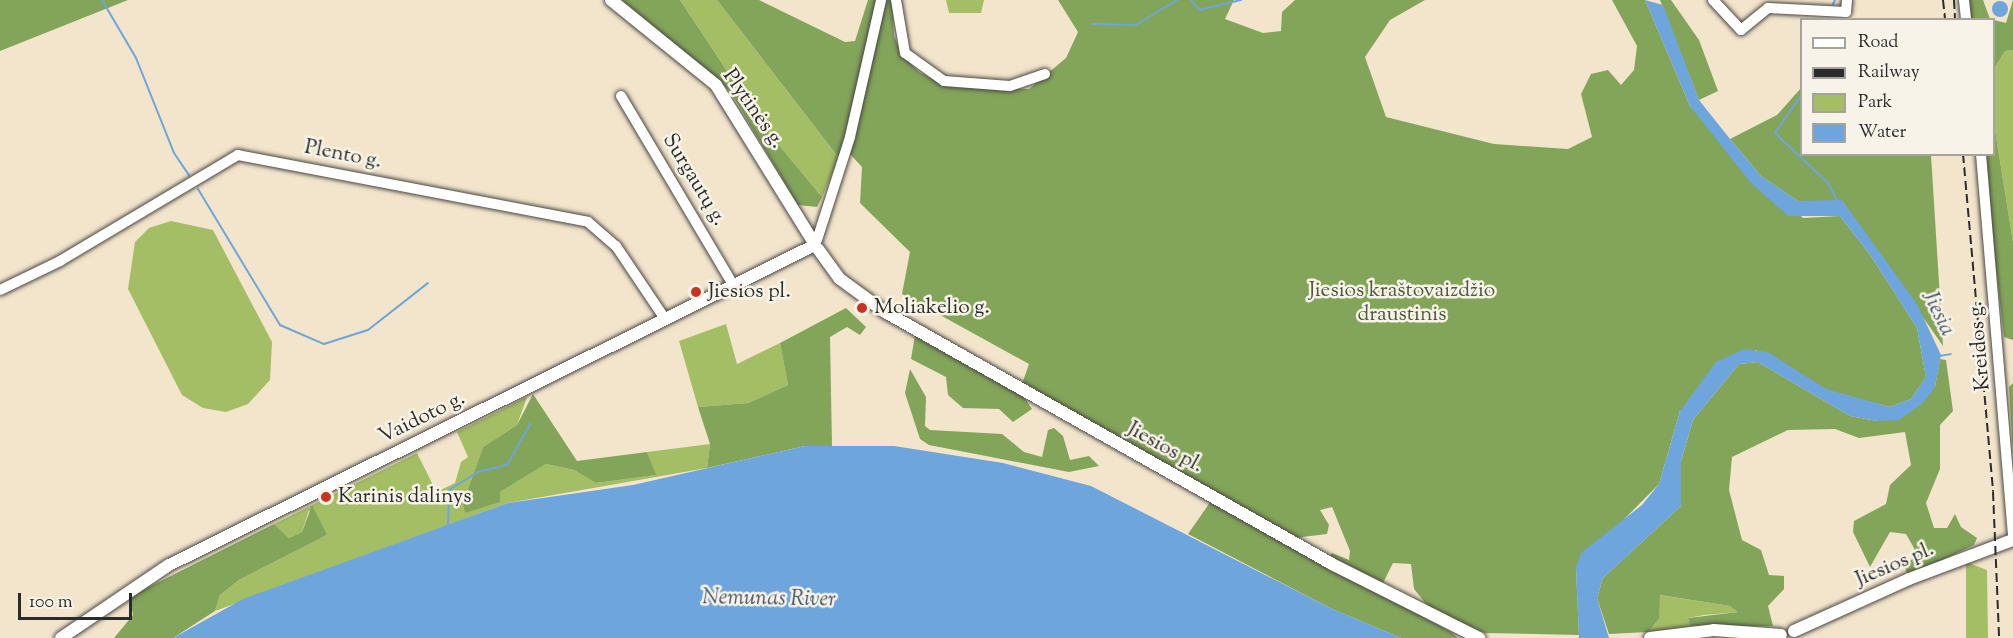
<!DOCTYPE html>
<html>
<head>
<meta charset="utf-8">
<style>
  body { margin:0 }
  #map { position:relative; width:2013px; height:638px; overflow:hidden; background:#f3e5cc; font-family:"Sorts Mill Goudy",serif }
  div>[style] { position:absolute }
  .green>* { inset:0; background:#a4be65 }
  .forest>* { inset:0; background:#83a55a }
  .water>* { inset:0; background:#6da5dc }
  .round { border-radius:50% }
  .stream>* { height:2px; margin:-1px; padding:0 1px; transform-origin:1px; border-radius:1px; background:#6da5dc }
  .roads { filter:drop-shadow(0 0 2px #494743) drop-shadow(0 0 2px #494743) }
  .minor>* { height:10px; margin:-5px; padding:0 5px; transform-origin:5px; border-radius:5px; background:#fff }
  .major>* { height:12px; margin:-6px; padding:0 6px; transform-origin:6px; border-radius:6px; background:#fff }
  .rail>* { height:2px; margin-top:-1px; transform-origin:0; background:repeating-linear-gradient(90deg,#2b2b2b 0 9px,transparent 0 13.5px) }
  .dots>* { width:16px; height:16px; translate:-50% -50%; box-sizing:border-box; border:3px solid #f7f3e8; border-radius:50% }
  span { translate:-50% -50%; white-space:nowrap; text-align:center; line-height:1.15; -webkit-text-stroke:5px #f7f3e8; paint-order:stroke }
  .street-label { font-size:21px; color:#2b2b2b }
  .park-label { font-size:21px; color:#4f573c }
  .poi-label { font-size:21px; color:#2b2b2b }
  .left { translate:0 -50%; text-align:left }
  .water-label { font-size:22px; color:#425669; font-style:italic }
  .legend { position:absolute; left:1800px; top:18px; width:195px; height:138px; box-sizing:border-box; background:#f7f3e8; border:2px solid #a5a39c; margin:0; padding:8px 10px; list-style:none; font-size:18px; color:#2b2b2b }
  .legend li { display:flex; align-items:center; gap:12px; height:30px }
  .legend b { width:30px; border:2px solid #a5a39c }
  .scale { position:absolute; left:18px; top:593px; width:114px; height:27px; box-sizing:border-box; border:3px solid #2b2b2b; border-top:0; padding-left:8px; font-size:18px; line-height:21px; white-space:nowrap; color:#2b2b2b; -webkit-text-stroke:4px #f7f3e8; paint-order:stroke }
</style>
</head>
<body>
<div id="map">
  <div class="green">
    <div style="clip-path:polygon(680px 0,717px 0,839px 158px,822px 197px,764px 127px)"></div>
    <div style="clip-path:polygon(946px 0,984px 0,981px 13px,949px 13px)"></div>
    <div style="clip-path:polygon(2013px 50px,2013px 242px,1994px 124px,1994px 69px,2005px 51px)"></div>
    <div style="clip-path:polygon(171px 221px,213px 230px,272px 342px,270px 380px,248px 404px,226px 412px,203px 408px,182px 395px,128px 289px,135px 242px,149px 228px)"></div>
    <div style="clip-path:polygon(726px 324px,737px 364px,780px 343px,788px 385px,748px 403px,698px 407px,679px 341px)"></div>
    <div style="clip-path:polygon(527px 397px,517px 425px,483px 447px,463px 503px,500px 492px,546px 464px,574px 470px,596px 483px,655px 475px,647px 452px,710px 444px,707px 468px,508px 503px,215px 611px,220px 595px,239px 580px,327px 535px,309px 510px,302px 532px,289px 538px,274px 524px,417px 453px,434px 487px,411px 497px,414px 503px,455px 483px,461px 462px,468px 457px,457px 432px)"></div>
    <div style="clip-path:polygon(1966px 562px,1987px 570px,1988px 638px,1966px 638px)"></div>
    <div style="clip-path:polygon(1659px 595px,1730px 606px,1739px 612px,1704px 615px,1688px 618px,1690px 626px,1648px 632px,1659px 619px)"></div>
  </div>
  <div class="forest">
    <div style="clip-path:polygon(0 0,128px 0,0 51px)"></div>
    <div style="clip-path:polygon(622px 0,680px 0,764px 127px,822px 197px,817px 207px,798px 205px,730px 91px)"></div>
    <div style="clip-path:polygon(717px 0,759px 0,845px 42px,855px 41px,868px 0,878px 0,839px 158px)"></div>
    <div style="clip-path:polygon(884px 0,892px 0,894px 36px,902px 55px,919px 72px,944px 85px,1029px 89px,1066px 58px,1078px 32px,1058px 0,1234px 0,1225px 19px,1263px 33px,1281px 31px,1282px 12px,1295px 0,1425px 0,1390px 20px,1365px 57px,1386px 117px,1494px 144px,1568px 149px,1592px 137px,1581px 94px,1591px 74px,1608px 70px,1621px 85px,1634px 70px,1637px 46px,1612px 0,1645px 0,1690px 106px,1803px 218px,1840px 216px,1871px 256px,1917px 328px,1926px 377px,1911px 399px,1890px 407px,1826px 390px,1756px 350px,1680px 411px,1659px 484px,1576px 568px,1579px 635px,1485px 633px,1432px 611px,1414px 589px,1411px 564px,1393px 563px,1382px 585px,1329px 558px,1332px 553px,1349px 560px,1350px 551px,1332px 507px,1320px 510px,1329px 525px,1327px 534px,1294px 538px,1022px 384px,1029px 364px,902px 294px,910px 252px,860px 203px,862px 167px,850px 154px)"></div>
    <div style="clip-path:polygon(1660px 0,1671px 0,1699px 40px,1718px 91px,1699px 100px)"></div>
    <div style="clip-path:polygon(1968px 0,1983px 0,1990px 19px,1970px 19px)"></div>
    <div style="clip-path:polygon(2013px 0,2013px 50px,2005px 51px,1994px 69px,1994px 20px,2006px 23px)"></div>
    <div style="clip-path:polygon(1801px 88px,1802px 154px,1931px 155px,1943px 346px,1842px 201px,1798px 201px,1761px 176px,1730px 139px,1777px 115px)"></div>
    <div style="clip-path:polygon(1994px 124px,2013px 242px,2013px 340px,2004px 337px,1983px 155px,1994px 154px)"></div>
    <div style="clip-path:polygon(846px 308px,866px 327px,860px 335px,847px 327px,830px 337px,832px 446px,805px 446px,707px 468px,710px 444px,698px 407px,748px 403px,788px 385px,780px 343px)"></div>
    <div style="clip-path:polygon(915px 335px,1024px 397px,1032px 409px,1013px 422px,999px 409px,963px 408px,948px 395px,946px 377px,911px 359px)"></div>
    <div style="clip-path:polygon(1940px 359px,1946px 360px,1953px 411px,1940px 425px,1940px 469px,1926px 503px,1934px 528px,1947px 528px,1955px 514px,1961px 527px,1977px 538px,1974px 545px,1908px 576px,1904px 565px,1915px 557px,1914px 548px,1906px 534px,1890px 532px,1870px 567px,1853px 532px,1854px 521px,1886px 504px,1890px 485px,1911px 465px,1905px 432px,1859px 438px,1835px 429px,1788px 430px,1732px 457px,1729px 490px,1742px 540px,1761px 550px,1769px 575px,1784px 576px,1784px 589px,1768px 606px,1773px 626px,1690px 626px,1688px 618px,1738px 612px,1730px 606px,1660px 595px,1659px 619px,1648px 632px,1609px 634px,1597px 598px,1603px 578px,1681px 506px,1681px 461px,1693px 420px,1739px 364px,1758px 362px,1850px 416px,1877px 421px,1935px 387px)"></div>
    <div style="clip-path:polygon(910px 369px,926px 397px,925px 426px,930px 430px,1002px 434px,1024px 452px,1042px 457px,1048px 430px,1054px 428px,1063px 436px,1070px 460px,1089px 456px,1099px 466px,1069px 472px,929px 445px,920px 439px,905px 393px)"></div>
    <div style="clip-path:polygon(2013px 383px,2013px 453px,2009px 387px)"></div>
    <div style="clip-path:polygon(533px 394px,577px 461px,647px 452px,656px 475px,596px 483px,574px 470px,546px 464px,500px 492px,500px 502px,465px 513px,463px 503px,483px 447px,517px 425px)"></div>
    <div style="clip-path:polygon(1211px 501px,1451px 632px,1458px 638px,1401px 638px,1330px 608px,1188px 534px)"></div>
    <div style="clip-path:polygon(312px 505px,327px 535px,239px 580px,220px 595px,215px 611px,173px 638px,114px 638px,133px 615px,130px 599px,143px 590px,274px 524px,289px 538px,302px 532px)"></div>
  </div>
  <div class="water">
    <div style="clip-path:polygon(1645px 0,1663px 5px,1699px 100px,1730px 139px,1761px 176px,1798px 201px,1842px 200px,1917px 304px,1941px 355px,1935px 387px,1923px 403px,1899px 420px,1877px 421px,1850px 416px,1758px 362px,1739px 364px,1693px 420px,1681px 461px,1681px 506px,1603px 578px,1597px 598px,1609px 638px,1579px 638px,1576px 568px,1581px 553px,1642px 505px,1659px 484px,1680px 411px,1716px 362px,1744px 349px,1768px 352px,1826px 389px,1890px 407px,1911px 399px,1926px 377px,1917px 328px,1871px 256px,1840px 216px,1788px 216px,1751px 183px,1690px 106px)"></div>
    <div class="round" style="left:1992px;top:1px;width:16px;height:16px"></div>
    <div style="clip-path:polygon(805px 446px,894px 446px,1003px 463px,1091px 486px,1330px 608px,1401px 638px,173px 638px,243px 599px,508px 503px,633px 485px)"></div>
  </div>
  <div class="stream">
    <div style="left:102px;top:0;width:67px;rotate:59.6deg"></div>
    <div style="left:136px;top:58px;width:102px;rotate:68.2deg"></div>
    <div style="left:174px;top:153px;width:27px;rotate:56deg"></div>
    <div style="left:1191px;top:0;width:13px;rotate:51deg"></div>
    <div style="left:1199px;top:10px;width:43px;rotate:-13.4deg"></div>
    <div style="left:1833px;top:4px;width:4px;rotate:-63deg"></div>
    <div style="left:1092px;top:24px;width:44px;rotate:1.3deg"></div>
    <div style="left:1136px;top:25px;width:48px;rotate:-31.4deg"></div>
    <div style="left:1802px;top:94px;width:47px;rotate:124.7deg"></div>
    <div style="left:1775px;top:133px;width:73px;rotate:43.3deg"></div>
    <div style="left:1828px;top:183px;width:20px;rotate:63deg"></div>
    <div style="left:198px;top:189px;width:159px;rotate:58.9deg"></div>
    <div style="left:280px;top:325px;width:48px;rotate:23.4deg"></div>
    <div style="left:324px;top:344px;width:46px;rotate:-17.7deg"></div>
    <div style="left:368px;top:330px;width:76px;rotate:-38.1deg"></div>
    <div style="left:1939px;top:356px;width:12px;rotate:-9deg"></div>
    <div style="left:448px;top:527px;width:37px;rotate:-88deg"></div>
    <div style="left:449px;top:490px;width:34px;rotate:-32deg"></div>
    <div style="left:478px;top:472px;width:30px;rotate:-14deg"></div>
    <div style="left:507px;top:465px;width:48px;rotate:-60.3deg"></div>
  </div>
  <div class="roads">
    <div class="minor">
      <div style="left:896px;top:0;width:54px;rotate:80.4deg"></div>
      <div style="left:905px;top:53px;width:48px;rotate:35.7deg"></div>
      <div style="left:944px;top:81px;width:66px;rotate:4.3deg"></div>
      <div style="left:1010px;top:86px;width:37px;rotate:-19deg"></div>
      <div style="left:1713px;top:0;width:41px;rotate:47deg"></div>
      <div style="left:1741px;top:30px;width:35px;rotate:-39deg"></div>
      <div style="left:1768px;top:8px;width:78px;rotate:2.9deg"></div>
      <div style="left:1846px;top:12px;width:12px;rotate:-85deg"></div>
      <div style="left:1964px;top:0;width:20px;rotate:84deg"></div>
      <div style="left:621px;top:96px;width:220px;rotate:59.3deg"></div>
      <div style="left:1981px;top:154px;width:382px;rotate:85.2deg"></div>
      <div style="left:817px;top:240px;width:108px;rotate:-72.2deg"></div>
      <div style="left:850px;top:137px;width:140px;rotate:-77.2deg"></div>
      <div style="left:0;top:290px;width:67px;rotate:-25.8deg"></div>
      <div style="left:60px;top:261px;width:207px;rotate:-30.8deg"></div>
      <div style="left:238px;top:155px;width:356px;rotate:10.8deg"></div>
      <div style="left:588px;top:222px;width:37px;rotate:41deg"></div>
      <div style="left:616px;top:246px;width:88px;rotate:56.1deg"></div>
    </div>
    <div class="major">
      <div style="left:611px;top:0;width:135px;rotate:39deg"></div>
      <div style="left:716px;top:85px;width:182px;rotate:58.2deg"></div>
      <div style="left:818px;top:249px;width:37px;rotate:54deg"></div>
      <div style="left:840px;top:279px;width:56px;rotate:36.3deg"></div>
      <div style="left:885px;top:312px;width:513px;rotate:29.41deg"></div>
      <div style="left:1332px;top:564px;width:165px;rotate:26.7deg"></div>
      <div style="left:1794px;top:631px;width:126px;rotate:-24.3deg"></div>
      <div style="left:1909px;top:579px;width:111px;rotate:-20.6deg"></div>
      <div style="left:61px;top:638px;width:130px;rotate:-34.1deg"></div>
      <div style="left:169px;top:565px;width:714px;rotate:-26.35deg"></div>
      <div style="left:1650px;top:638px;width:64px;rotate:-7.1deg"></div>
      <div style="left:1714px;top:630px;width:67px;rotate:4.3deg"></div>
    </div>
  </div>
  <div class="rail">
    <div style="left:1943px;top:0;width:20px;rotate:84deg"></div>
    <div style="left:1954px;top:0;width:20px;rotate:87deg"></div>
    <div style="left:1963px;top:154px;width:339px;rotate:84.9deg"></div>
    <div style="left:1993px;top:492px;width:146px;rotate:87.6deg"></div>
  </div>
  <div class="dots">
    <div style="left:696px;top:292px;background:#c8321e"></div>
    <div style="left:862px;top:308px;background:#c8321e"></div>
    <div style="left:326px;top:497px;background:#c8321e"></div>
  </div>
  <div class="street-label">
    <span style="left:753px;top:109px;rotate:55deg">Plytinės g.</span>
    <span style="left:343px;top:155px;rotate:11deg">Plento g.</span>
    <span style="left:694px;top:180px;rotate:59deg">Surgautų g.</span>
    <span style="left:1980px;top:346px;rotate:-95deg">Kreidos g.</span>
    <span style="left:422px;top:418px;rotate:-26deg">Vaidoto g.</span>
    <span style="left:1165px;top:448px;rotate:29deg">Jiesios pl.</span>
    <span style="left:1895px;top:565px;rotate:-23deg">Jiesios pl.</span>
  </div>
  <div class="park-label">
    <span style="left:1402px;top:303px">Jiesios kraštovaizdžio<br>draustinis</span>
  </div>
  <div class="poi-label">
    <span class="left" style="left:708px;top:292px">Jiesios pl.</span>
    <span class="left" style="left:874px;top:308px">Moliakelio g.</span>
    <span class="left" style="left:338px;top:497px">Karinis dalinys</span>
  </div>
  <div class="water-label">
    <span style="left:1937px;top:314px;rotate:64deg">Jiesia</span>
    <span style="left:769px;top:600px;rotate:1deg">Nemunas River</span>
  </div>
  <ul class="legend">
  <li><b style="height:8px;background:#fff"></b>Road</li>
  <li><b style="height:8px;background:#2b2b2b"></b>Railway</li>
  <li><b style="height:16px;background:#a4be65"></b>Park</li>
  <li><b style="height:16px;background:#6da5dc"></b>Water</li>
  </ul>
  <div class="scale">100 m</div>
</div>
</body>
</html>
